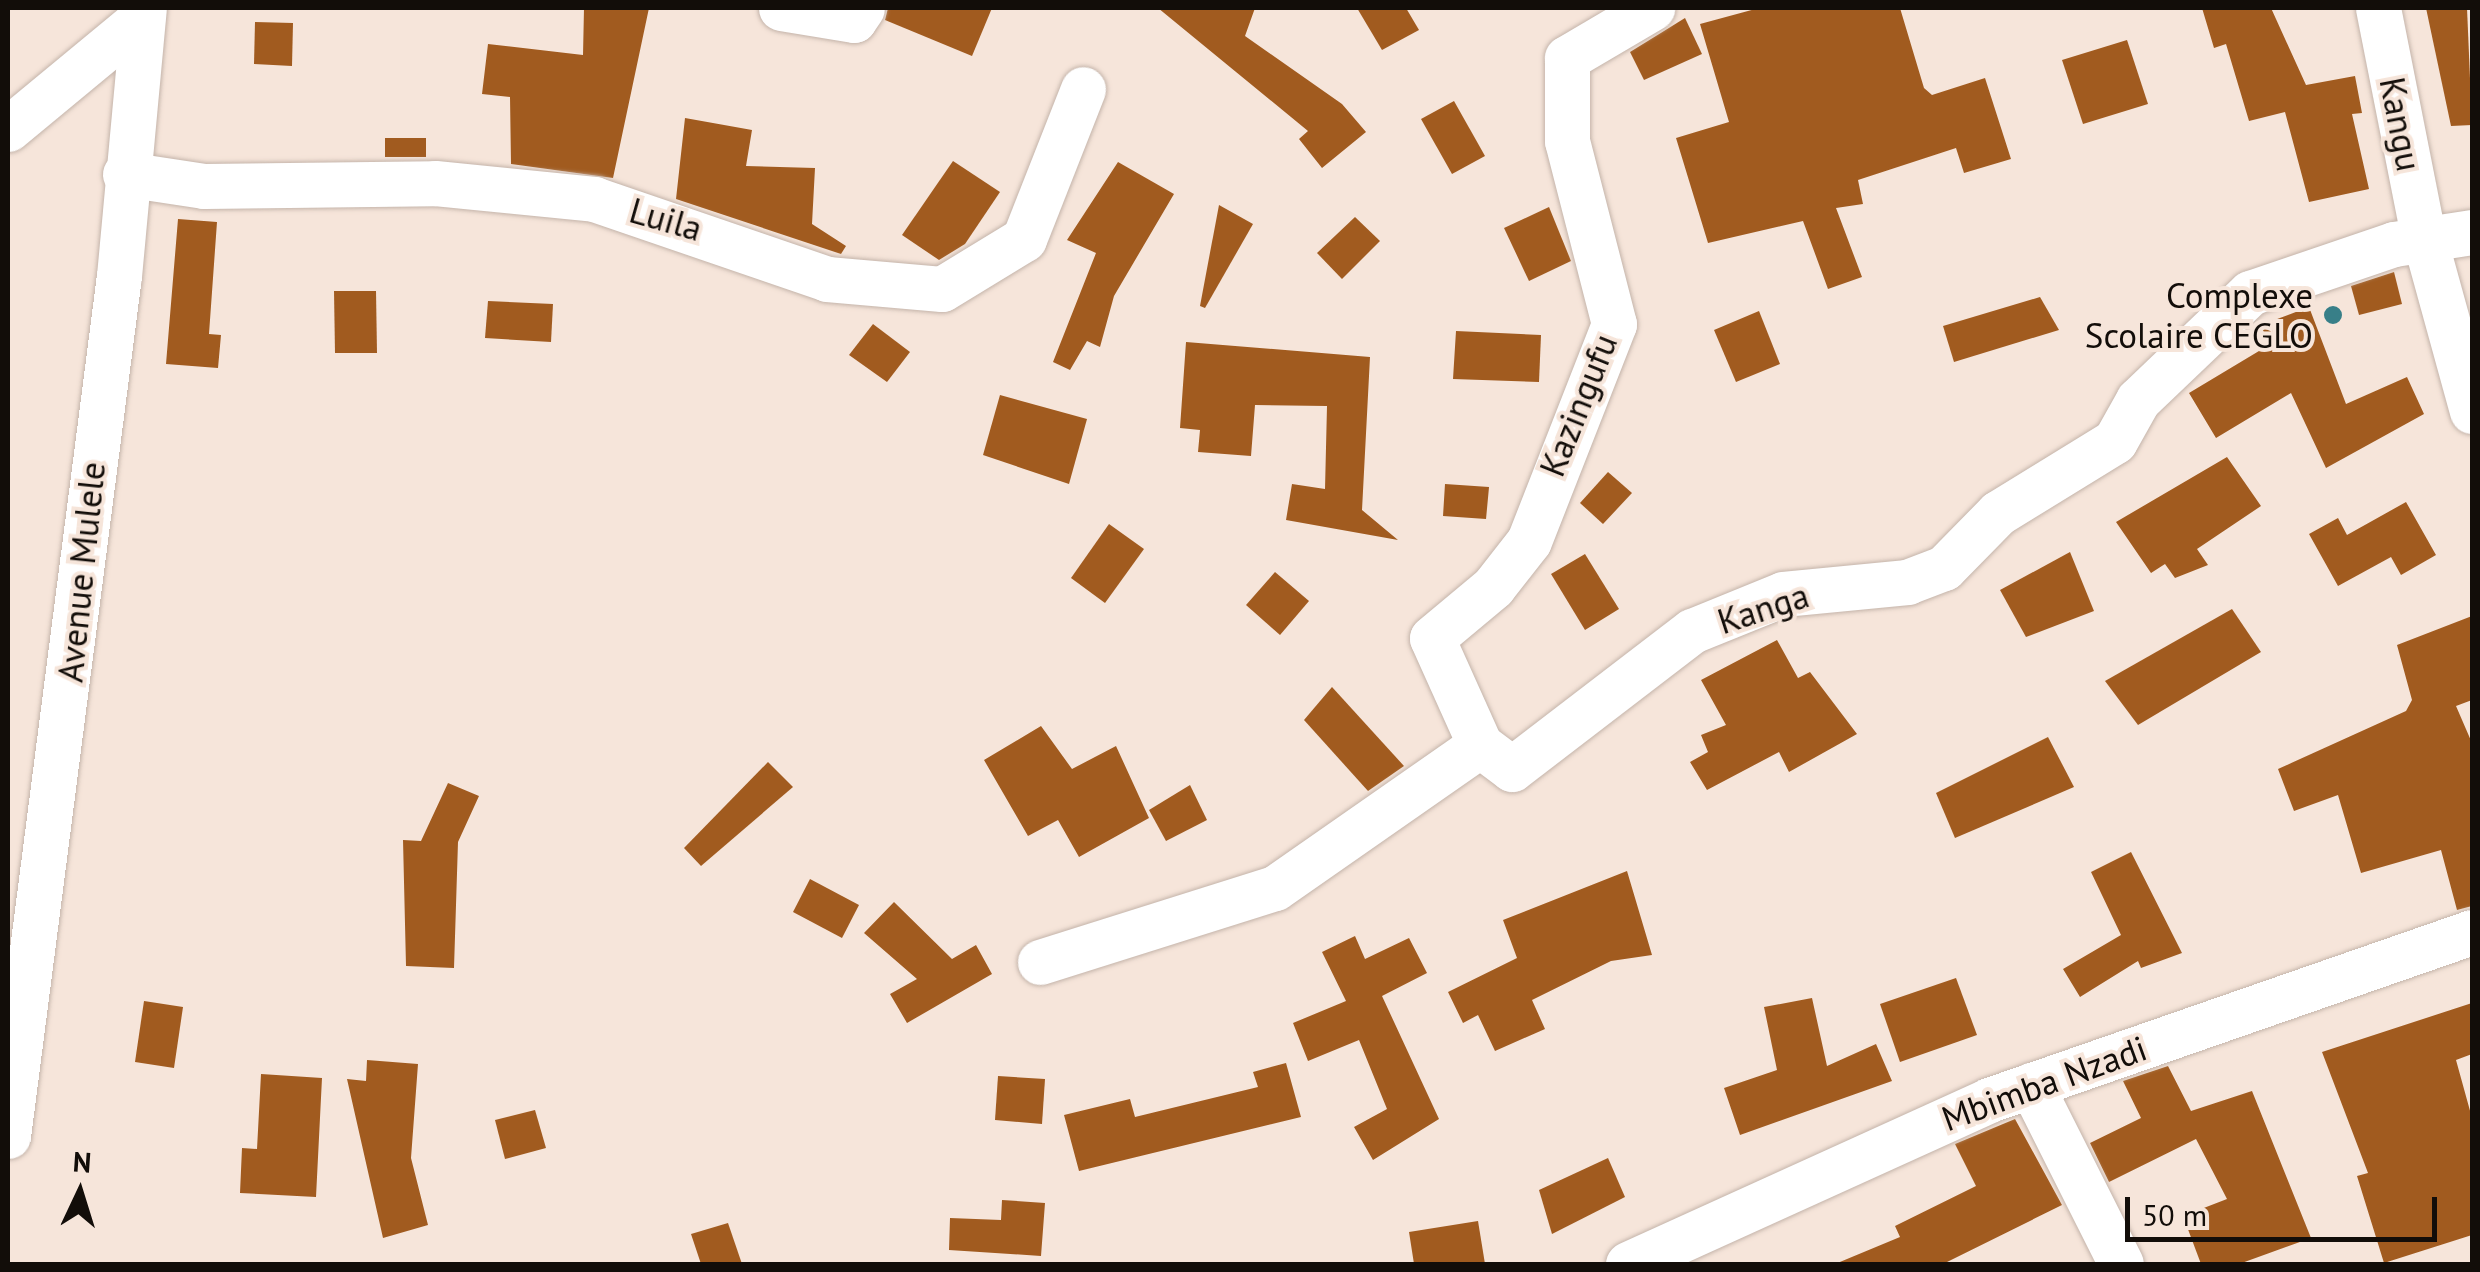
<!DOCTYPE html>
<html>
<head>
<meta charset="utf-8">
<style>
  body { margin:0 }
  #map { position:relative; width:2480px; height:1272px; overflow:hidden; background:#f6e5da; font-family:"PT Sans",sans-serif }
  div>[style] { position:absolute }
  .building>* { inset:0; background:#a15b1f }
  .roads { filter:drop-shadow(0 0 2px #c4b4aa) drop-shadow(0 0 2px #c4b4aa) }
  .minor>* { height:45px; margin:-22.5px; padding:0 22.5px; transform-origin:22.5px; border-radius:22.5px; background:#fff }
  .dots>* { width:28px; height:28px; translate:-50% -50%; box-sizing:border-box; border:5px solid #f6e5da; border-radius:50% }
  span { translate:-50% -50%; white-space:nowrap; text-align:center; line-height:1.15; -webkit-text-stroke:8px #f6e5da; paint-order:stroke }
  .street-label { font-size:35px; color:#120d09 }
  .poi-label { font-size:35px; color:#120d09 }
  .right { translate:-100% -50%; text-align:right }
  .frame { position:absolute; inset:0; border:10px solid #120d09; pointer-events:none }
  .north { position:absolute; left:30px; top:1142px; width:100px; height:100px; -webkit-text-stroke:8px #f6e5da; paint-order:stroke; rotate:4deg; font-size:28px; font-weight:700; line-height:40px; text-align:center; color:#120d09 }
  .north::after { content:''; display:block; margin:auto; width:35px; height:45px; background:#120d09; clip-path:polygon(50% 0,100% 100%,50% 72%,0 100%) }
  .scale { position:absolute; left:2125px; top:1197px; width:312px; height:45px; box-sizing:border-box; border:5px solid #120d09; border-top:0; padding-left:12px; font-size:30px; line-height:35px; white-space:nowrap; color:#120d09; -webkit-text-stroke:8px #f6e5da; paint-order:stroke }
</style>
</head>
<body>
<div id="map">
  <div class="building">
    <div style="clip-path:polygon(584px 8px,649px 8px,613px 178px,511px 164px,510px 97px,482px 94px,488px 44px,583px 55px)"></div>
    <div style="clip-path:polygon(888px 8px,992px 8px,972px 56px,885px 20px)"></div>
    <div style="clip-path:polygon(1158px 8px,1255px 8px,1245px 36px,1342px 104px,1366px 132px,1322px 168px,1299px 139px,1308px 131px)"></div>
    <div style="clip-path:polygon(1357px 8px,1406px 8px,1419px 30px,1382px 50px)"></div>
    <div style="clip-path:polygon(1759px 8px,1900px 8px,1924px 88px,1932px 95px,1985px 78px,2011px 159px,1964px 173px,1956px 148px,1858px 180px,1863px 204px,1836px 208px,1862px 277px,1828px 289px,1803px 221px,1708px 243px,1676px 138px,1729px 122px,1700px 24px)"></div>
    <div style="clip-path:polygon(2202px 8px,2271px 8px,2306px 85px,2355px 76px,2362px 113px,2352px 114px,2369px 189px,2309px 202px,2285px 112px,2249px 121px,2226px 44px,2214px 48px)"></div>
    <div style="clip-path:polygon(2426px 8px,2467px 8px,2472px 125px,2451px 126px)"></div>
    <div style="clip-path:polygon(1685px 18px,1702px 54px,1644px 80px,1630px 52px)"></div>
    <div style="clip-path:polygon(255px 22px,293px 23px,292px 66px,254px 64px)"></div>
    <div style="clip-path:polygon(2127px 40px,2148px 104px,2083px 124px,2062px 60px)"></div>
    <div style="clip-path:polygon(1454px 101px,1485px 156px,1452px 174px,1421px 119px)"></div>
    <div style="clip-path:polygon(685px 118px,752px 130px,746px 166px,815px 168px,812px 224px,846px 246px,841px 254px,676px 199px)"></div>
    <div style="clip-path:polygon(385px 138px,426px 138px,426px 157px,385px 157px)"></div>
    <div style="clip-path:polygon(953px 161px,1000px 192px,965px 244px,939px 260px,902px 235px)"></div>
    <div style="clip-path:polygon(1118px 162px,1174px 194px,1114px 296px,1100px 347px,1087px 341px,1070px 370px,1053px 362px,1096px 253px,1067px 240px)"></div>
    <div style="clip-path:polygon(1219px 205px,1253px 224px,1205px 308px,1200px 306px)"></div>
    <div style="clip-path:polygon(1549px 207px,1571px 261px,1529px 281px,1504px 228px)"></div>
    <div style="clip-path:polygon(1355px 217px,1380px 241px,1342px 279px,1317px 253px)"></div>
    <div style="clip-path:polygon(178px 219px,217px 222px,209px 334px,221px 335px,218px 368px,166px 364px)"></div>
    <div style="clip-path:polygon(2394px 272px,2402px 304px,2359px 315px,2351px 286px)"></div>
    <div style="clip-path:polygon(334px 291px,376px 291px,377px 353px,335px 353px)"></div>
    <div style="clip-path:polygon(2040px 297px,2059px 330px,1954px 362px,1943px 326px)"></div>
    <div style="clip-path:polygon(488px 301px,553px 304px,551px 342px,485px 338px)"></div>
    <div style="clip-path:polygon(2309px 307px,2346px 404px,2407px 377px,2424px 414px,2326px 468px,2291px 393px,2216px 438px,2189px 393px,2269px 345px,2261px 325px)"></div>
    <div style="clip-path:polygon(1759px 311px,1780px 364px,1736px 382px,1714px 330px)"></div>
    <div style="clip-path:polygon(873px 324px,910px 352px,887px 382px,849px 355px)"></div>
    <div style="clip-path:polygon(1456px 331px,1541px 335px,1539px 382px,1453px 379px)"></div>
    <div style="clip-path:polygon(1186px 342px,1370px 357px,1362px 510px,1398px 540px,1286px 520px,1292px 484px,1325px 489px,1327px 406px,1255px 405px,1251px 456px,1198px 452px,1200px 430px,1180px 428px)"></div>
    <div style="clip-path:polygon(1000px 395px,1087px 419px,1069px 484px,983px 455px)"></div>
    <div style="clip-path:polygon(2227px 457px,2261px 506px,2197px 549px,2208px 565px,2175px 578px,2165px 564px,2151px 573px,2116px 522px)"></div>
    <div style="clip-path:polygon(1608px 472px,1632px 493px,1603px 524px,1580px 503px)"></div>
    <div style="clip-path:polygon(1445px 484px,1489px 487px,1486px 519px,1443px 516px)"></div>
    <div style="clip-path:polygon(2406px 502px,2436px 555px,2401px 575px,2391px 557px,2338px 586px,2309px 534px,2338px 518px,2347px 535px)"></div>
    <div style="clip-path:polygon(1109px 524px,1144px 549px,1105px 603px,1071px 578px)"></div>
    <div style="clip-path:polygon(2070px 552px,2094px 611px,2026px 637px,2000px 590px)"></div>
    <div style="clip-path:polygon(1585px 554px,1619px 609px,1585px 630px,1551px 574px)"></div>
    <div style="clip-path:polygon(1275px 572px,1309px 601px,1280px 635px,1246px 605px)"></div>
    <div style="clip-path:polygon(2232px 609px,2261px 652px,2138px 725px,2105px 681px)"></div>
    <div style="clip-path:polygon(2472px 616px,2472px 700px,2456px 706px,2472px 743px,2472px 906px,2457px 910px,2441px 850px,2361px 873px,2338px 795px,2294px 811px,2278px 769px,2406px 711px,2412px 700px,2397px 645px)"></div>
    <div style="clip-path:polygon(1777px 640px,1798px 678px,1810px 672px,1857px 734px,1789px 772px,1779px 752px,1707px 790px,1690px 762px,1708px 752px,1701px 735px,1726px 725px,1701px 680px)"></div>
    <div style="clip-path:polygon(1332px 687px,1404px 766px,1368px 791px,1304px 720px)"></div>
    <div style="clip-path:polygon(1041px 726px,1072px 769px,1116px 746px,1149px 818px,1079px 857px,1058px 820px,1028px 836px,984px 760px)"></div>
    <div style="clip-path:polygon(2048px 737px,2074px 787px,1955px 838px,1936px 793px)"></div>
    <div style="clip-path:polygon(768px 762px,793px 787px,701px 866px,684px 848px)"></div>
    <div style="clip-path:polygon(448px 783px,479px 796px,458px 842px,454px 968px,406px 966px,403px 840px,421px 841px)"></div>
    <div style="clip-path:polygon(1190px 785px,1207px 820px,1166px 841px,1149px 810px)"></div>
    <div style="clip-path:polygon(2131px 852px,2182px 953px,2141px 968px,2138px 961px,2080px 997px,2063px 969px,2121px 935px,2091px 872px)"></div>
    <div style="clip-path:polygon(1627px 871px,1652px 955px,1611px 961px,1532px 1000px,1545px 1029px,1495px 1051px,1478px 1015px,1463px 1023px,1448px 992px,1517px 958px,1503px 920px)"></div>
    <div style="clip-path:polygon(810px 879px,859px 905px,842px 938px,793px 912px)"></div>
    <div style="clip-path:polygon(894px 902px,952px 959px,976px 945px,992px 974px,907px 1023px,890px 994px,917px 979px,864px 933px)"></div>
    <div style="clip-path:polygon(1355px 936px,1365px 959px,1409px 938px,1427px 973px,1382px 996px,1439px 1119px,1373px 1160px,1354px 1127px,1387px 1109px,1359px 1040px,1308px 1061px,1293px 1023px,1346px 1001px,1322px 952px)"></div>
    <div style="clip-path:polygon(1956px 978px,1977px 1035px,1900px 1062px,1880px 1004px)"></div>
    <div style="clip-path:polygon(1812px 998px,1827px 1066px,1876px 1044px,1892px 1081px,1740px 1135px,1724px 1088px,1777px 1070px,1764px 1007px)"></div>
    <div style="clip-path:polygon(144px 1001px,183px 1007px,174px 1068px,135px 1062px)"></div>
    <div style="clip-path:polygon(2472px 1003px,2472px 1054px,2456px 1060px,2472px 1118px,2472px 1235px,2384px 1263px,2357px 1176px,2368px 1173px,2322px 1052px)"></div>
    <div style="clip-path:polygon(367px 1060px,418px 1064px,411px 1158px,428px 1225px,383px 1238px,347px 1079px,366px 1081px)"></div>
    <div style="clip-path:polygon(1286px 1063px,1301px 1117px,1079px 1171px,1064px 1115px,1130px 1099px,1135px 1117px,1258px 1087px,1253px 1072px)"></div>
    <div style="clip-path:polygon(2168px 1066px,2191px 1111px,2252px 1091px,2311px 1238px,2239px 1264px,2201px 1264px,2183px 1216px,2227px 1199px,2196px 1139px,2109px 1182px,2090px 1143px,2141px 1118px,2123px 1081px)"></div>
    <div style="clip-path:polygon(261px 1074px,322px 1078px,316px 1197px,240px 1193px,242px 1148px,257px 1149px)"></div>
    <div style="clip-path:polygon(998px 1076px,1045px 1079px,1042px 1124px,995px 1120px)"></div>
    <div style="clip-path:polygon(535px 1110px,546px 1148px,505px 1159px,495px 1120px)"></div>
    <div style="clip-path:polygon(2015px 1119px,2062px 1205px,1943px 1264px,1835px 1264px,1900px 1237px,1895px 1226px,1976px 1186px,1955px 1144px)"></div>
    <div style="clip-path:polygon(1608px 1158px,1625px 1197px,1552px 1234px,1539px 1190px)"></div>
    <div style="clip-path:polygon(1002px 1200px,1045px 1203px,1041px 1256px,949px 1250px,950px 1218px,1001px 1220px)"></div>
    <div style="clip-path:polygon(1478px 1221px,1485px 1264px,1414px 1264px,1409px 1232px)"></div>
    <div style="clip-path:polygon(728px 1223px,742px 1264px,701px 1264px,691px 1234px)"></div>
  </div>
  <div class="roads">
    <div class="minor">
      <div style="left:781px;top:8px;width:74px;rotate:9.3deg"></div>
      <div style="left:854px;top:20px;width:14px;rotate:-56deg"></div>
      <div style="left:2378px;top:8px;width:222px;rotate:78.8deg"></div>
      <div style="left:2421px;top:226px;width:192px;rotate:74.6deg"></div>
      <div style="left:8px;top:129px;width:174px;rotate:-39.6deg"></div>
      <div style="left:125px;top:174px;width:80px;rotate:8.6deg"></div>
      <div style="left:204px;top:186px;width:231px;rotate:-0.7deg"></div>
      <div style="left:435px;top:183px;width:160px;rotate:5.7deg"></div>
      <div style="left:594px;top:199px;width:246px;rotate:18.9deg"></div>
      <div style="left:827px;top:279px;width:115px;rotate:5deg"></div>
      <div style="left:942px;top:289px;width:96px;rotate:-31.4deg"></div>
      <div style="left:1024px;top:239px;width:161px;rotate:-68.5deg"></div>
      <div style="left:1480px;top:745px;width:117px;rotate:-114.2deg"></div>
      <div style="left:1432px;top:638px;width:80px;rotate:-39.9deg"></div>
      <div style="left:1493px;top:587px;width:58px;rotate:-52deg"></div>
      <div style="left:1529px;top:541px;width:233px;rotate:-68.6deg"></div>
      <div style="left:1614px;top:324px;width:189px;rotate:-104.4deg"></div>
      <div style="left:1567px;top:141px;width:83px;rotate:-90deg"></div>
      <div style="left:1567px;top:58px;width:99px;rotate:-30.5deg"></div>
      <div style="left:1040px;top:962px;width:246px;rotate:-17.5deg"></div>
      <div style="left:1275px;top:888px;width:250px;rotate:-34.9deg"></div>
      <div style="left:1480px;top:745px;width:40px;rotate:37deg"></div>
      <div style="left:1512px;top:769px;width:227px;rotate:-37.5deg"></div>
      <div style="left:1692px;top:631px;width:98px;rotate:-22.1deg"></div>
      <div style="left:1783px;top:594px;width:125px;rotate:-5.5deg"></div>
      <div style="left:1907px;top:582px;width:40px;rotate:-21deg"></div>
      <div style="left:1944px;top:568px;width:77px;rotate:-45.5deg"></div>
      <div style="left:1998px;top:513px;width:137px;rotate:-31.6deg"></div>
      <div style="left:2115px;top:441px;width:47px;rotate:-60.7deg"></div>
      <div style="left:2138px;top:400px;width:155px;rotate:-43.7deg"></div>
      <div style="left:2250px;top:293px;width:152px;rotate:-18.8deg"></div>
      <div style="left:2394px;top:244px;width:79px;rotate:-8.7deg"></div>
      <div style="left:2031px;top:1085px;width:200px;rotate:63.3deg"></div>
      <div style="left:8px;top:1136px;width:867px;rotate:-82.65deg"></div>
      <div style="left:119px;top:276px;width:269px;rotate:-84.7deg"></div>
      <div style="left:1628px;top:1264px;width:397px;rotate:-24.4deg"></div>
      <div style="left:1989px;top:1100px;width:511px;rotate:-19.18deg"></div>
    </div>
  </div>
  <div class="dots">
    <div style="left:2333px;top:315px;background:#387f88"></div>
  </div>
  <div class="street-label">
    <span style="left:2401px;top:124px;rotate:79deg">Kangu</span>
    <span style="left:666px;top:219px;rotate:16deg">Luila</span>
    <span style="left:1578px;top:405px;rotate:-68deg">Kazingufu</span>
    <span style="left:81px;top:572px;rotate:-84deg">Avenue Mulele</span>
    <span style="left:1763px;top:608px;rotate:-18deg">Kanga</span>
    <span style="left:2044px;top:1083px;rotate:-20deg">Mbimba Nzadi</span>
  </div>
  <div class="poi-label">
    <span class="right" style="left:2313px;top:315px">Complexe<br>Scolaire CEGLO</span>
  </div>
  <div class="frame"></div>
  <div class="north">N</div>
  <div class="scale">50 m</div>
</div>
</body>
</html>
